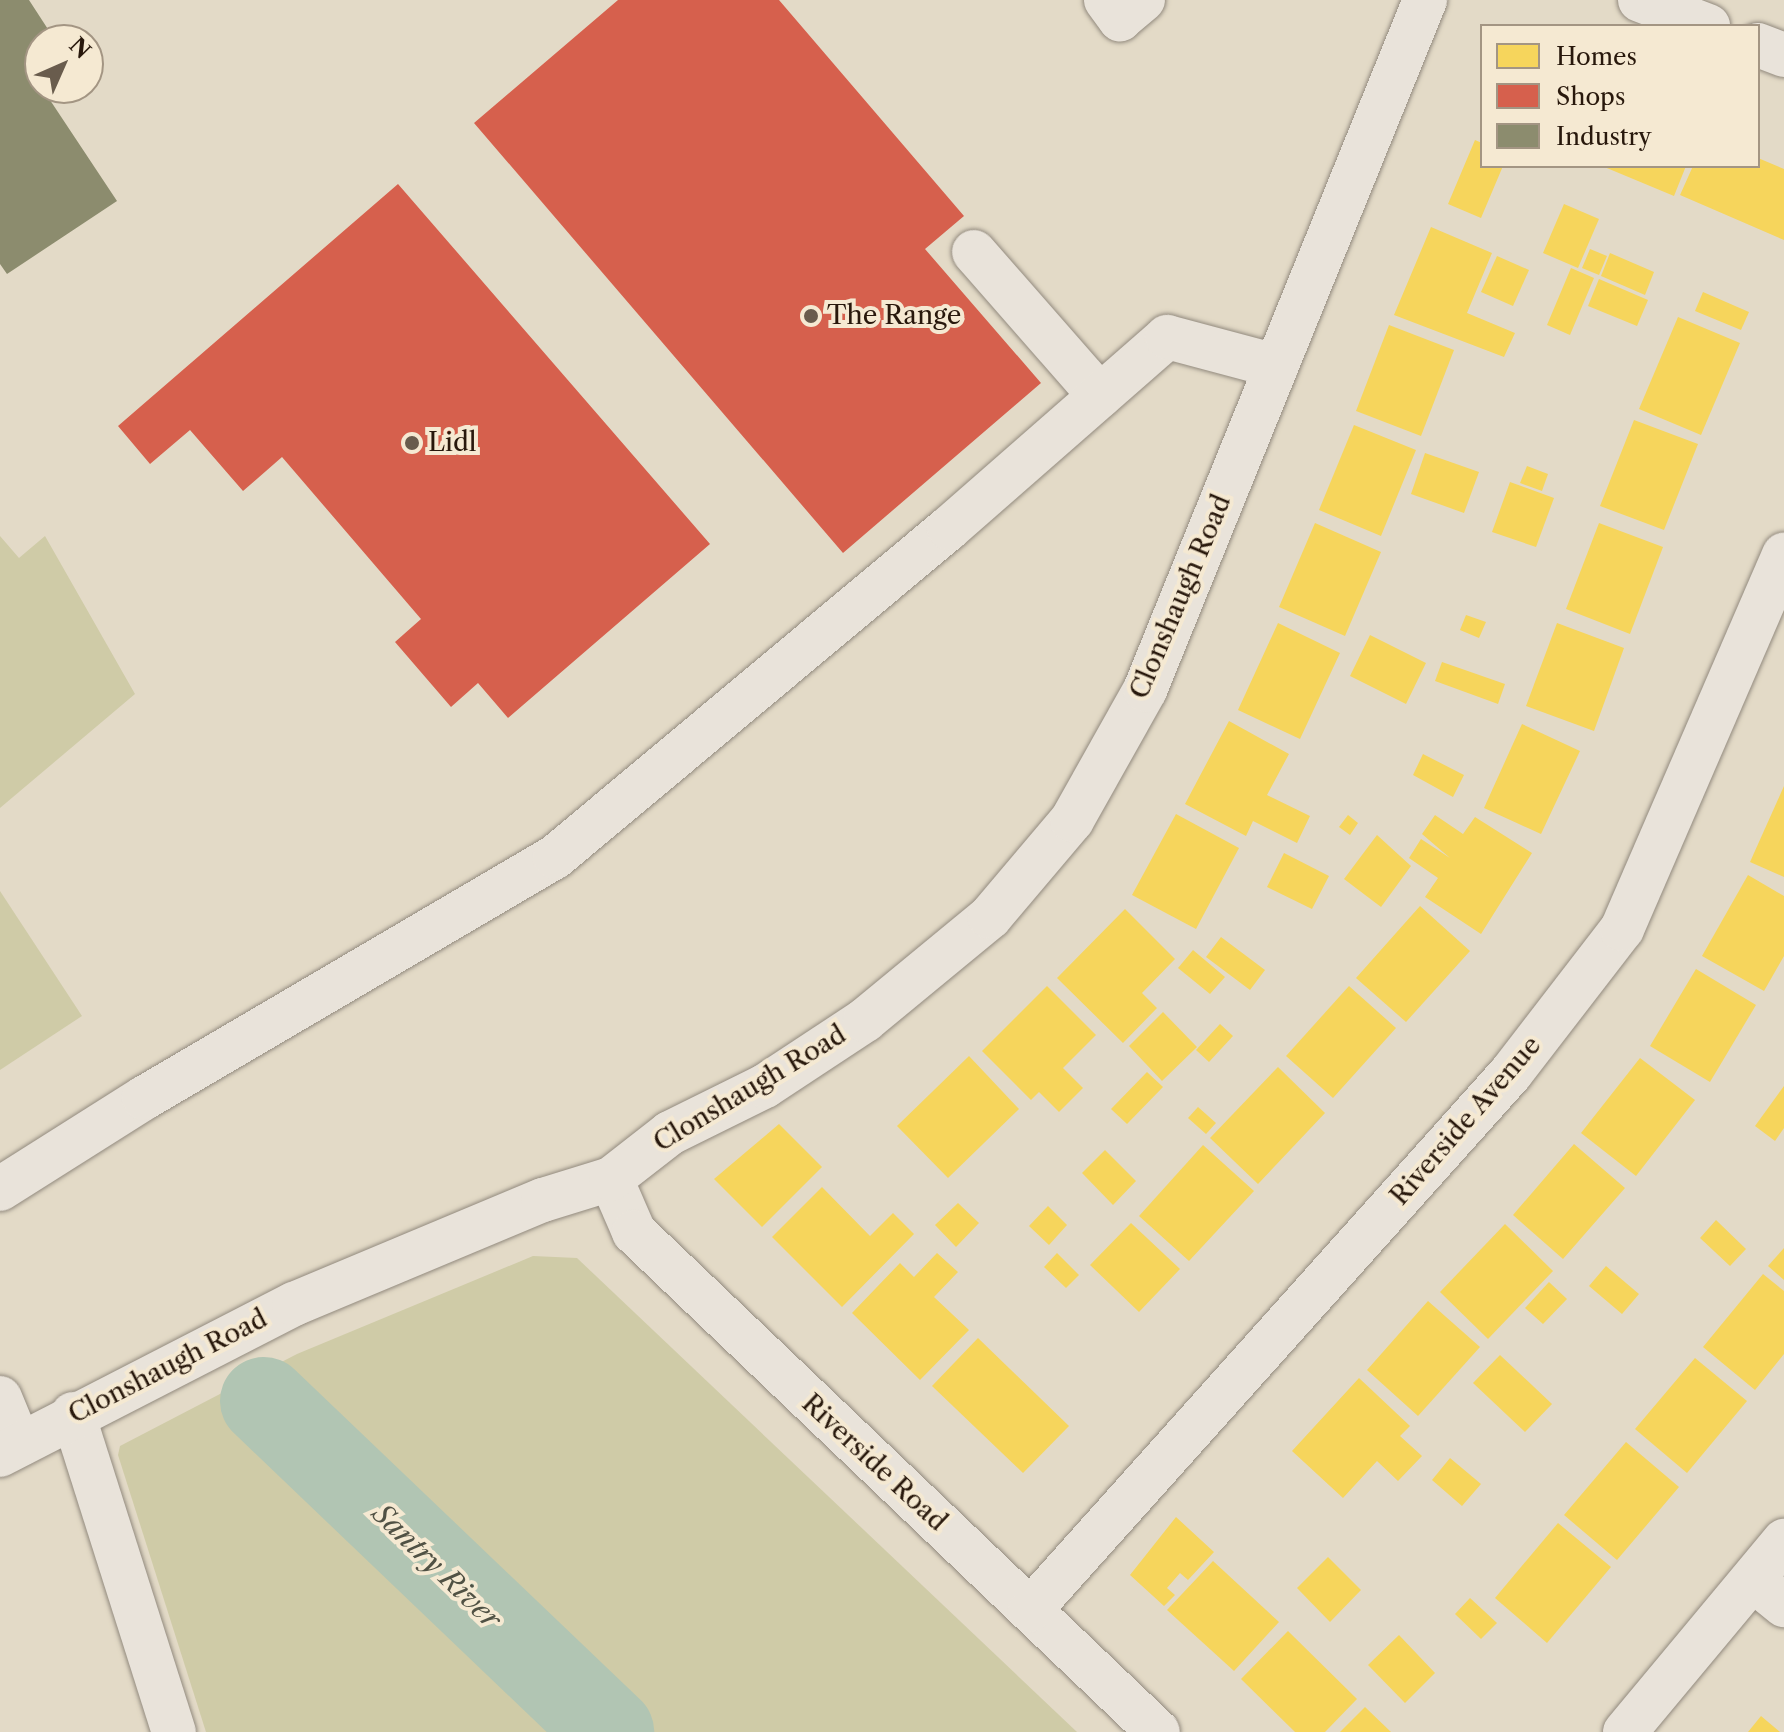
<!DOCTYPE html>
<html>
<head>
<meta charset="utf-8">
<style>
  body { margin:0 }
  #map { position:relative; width:1784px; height:1732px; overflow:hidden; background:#e3dac7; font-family:"Libre Caslon Text",serif }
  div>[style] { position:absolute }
  .green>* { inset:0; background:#cfcba7 }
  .homes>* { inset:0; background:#f6d55c }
  .shops>* { inset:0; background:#d6604d }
  .industry>* { inset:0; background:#8c8c6e }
  .river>* { height:88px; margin:-44px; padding:0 44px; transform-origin:44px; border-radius:44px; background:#b1c5b3 }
  .roads { filter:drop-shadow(0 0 2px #928a7e) drop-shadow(0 0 2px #928a7e) }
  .minor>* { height:44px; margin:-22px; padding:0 22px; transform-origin:22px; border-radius:22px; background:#e9e3da }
  .dots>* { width:22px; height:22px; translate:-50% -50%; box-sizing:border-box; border:4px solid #f5e9d2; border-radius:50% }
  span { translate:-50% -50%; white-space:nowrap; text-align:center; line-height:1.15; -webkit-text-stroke:8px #f5e9d2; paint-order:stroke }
  .poi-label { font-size:26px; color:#28180c }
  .left { translate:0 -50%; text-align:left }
  .street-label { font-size:26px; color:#28180c }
  .water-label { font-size:28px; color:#505144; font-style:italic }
  .legend { position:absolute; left:1480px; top:24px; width:280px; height:144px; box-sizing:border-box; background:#f5e9d2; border:2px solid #a39583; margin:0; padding:10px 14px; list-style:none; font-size:24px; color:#28180c }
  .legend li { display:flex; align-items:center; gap:16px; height:40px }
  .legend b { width:40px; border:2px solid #a39583 }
  .north { position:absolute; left:24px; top:24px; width:80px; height:80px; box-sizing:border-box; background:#f5e9d2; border:2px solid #a39583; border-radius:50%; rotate:45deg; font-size:22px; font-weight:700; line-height:32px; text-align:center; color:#28180c }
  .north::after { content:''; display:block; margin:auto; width:28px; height:36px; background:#695c4d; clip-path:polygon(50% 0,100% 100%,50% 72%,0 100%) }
</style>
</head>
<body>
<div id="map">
  <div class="green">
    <div style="clip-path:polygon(0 536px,19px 558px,45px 536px,135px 694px,0 808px)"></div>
    <div style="clip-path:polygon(0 891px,82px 1016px,0 1070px)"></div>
    <div style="clip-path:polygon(533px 1256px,577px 1258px,1077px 1732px,206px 1732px,118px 1455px,120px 1446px,297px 1354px)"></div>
  </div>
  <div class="homes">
    <div style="clip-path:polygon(1475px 140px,1482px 143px,1482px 166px,1503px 166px,1481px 218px,1448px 204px)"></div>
    <div style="clip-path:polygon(1758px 158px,1784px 169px,1784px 240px,1680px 195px,1693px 166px,1758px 166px)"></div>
    <div style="clip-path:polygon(1602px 166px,1686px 166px,1674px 196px)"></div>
    <div style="clip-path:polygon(1564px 204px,1599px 219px,1578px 268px,1543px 253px)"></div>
    <div style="clip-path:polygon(1431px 227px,1492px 253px,1467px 313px,1515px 333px,1504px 357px,1394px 315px)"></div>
    <div style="clip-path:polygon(1590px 249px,1607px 256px,1599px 275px,1582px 268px)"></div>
    <div style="clip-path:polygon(1610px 253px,1654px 272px,1645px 295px,1601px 276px)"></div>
    <div style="clip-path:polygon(1497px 256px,1529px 270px,1513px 306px,1481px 292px)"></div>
    <div style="clip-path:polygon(1571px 268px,1594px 278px,1570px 335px,1547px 325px)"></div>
    <div style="clip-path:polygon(1599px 279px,1648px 300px,1637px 326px,1588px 306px)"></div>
    <div style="clip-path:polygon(1703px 292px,1749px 312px,1741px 330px,1695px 311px)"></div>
    <div style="clip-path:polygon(1678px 317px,1740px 343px,1701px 435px,1639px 409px)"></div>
    <div style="clip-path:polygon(1389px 325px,1454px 350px,1421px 436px,1356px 411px)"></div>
    <div style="clip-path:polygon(1634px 420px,1698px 444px,1664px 530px,1600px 506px)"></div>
    <div style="clip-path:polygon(1354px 425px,1416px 450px,1381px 536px,1319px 510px)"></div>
    <div style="clip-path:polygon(1425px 453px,1479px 472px,1464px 513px,1411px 494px)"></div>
    <div style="clip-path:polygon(1527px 466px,1548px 474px,1542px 491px,1520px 483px)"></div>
    <div style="clip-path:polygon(1510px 482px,1554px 498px,1536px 547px,1492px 532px)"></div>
    <div style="clip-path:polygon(1315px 523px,1381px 552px,1345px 636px,1279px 607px)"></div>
    <div style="clip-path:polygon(1599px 523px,1663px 547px,1630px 634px,1566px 609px)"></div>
    <div style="clip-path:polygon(1466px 615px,1486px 622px,1479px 638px,1460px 630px)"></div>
    <div style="clip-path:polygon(1278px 623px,1340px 653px,1300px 739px,1238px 710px)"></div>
    <div style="clip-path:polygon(1557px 623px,1624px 648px,1594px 731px,1526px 706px)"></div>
    <div style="clip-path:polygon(1370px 635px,1426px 663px,1406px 704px,1350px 676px)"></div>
    <div style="clip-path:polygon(1442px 662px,1505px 684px,1498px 704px,1435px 681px)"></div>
    <div style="clip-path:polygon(1229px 721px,1289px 754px,1267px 795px,1310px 816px,1297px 843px,1253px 821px,1246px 836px,1185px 804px)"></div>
    <div style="clip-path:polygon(1522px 724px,1580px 751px,1541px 834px,1484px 808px)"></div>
    <div style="clip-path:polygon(1423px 754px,1464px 775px,1453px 797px,1413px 775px)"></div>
    <div style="clip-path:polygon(1784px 786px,1784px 877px,1750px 862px)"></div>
    <div style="clip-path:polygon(1176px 814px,1239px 848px,1196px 929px,1132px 895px)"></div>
    <div style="clip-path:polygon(1348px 815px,1358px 823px,1350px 835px,1339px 827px)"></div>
    <div style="clip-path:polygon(1435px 815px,1463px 834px,1475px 817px,1532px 853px,1481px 934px,1425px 897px,1438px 878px,1409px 858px,1421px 839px,1450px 858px,1422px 834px)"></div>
    <div style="clip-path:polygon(1377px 835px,1411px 866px,1381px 907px,1344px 879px)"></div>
    <div style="clip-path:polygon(1284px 853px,1329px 876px,1312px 909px,1267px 887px)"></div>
    <div style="clip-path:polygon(1748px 875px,1784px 896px,1784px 956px,1764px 991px,1702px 956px)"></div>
    <div style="clip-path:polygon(1420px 906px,1470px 951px,1406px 1022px,1356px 978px)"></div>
    <div style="clip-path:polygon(1125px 909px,1175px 959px,1142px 993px,1157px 1008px,1123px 1043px,1057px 978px)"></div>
    <div style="clip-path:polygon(1221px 937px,1265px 970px,1250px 990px,1206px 957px)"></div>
    <div style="clip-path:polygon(1193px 950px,1225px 977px,1210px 994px,1178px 968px)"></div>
    <div style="clip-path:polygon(1696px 969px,1756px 1005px,1710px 1082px,1650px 1046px)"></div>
    <div style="clip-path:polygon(1047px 986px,1096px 1035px,1063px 1068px,1083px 1088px,1059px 1112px,1039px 1092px,1031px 1100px,982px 1051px)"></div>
    <div style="clip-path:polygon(1349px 986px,1396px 1028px,1333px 1098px,1286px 1056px)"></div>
    <div style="clip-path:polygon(1163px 1012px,1197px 1047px,1162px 1081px,1129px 1046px)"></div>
    <div style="clip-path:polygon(1220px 1024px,1233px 1036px,1209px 1062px,1196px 1050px)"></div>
    <div style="clip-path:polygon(969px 1056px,1019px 1109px,948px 1178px,897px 1126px)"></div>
    <div style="clip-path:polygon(1640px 1058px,1695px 1100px,1636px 1176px,1581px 1133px)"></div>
    <div style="clip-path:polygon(1278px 1067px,1325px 1113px,1258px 1184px,1210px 1138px)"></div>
    <div style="clip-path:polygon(1147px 1072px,1163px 1087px,1127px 1124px,1111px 1109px)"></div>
    <div style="clip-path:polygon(1784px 1086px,1784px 1128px,1775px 1141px,1755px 1126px)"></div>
    <div style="clip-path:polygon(1198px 1107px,1216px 1123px,1206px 1134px,1188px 1118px)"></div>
    <div style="clip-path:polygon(779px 1124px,822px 1167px,762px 1227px,714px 1179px)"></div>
    <div style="clip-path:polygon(1574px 1144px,1625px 1188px,1563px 1259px,1513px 1215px)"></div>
    <div style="clip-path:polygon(1203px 1145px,1254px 1191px,1189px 1261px,1139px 1216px)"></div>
    <div style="clip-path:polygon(1105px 1150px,1136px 1181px,1113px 1205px,1082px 1173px)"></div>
    <div style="clip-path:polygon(822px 1187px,870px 1236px,893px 1213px,914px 1234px,842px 1307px,772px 1237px)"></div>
    <div style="clip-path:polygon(958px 1203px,979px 1223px,956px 1247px,935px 1225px)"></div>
    <div style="clip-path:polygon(1048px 1206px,1067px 1225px,1049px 1245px,1029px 1226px)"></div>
    <div style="clip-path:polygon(1716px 1220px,1746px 1249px,1730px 1266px,1700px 1238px)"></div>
    <div style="clip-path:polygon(1131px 1223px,1180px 1269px,1139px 1312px,1090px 1265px)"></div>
    <div style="clip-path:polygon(1505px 1224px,1553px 1271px,1488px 1339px,1440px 1292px)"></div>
    <div style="clip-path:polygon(1784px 1248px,1784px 1280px,1768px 1266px)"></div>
    <div style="clip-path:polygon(937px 1253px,958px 1272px,934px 1297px,969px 1330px,920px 1380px,852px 1313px,900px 1263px,914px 1277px)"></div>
    <div style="clip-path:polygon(1057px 1253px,1079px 1275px,1066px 1288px,1044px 1267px)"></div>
    <div style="clip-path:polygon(1606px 1266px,1639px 1294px,1622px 1314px,1589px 1286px)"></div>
    <div style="clip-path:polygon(1763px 1274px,1784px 1291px,1784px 1354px,1755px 1390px,1703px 1347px)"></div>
    <div style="clip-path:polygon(1549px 1282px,1567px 1299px,1543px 1324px,1525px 1308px)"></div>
    <div style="clip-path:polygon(1428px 1301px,1480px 1347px,1418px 1416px,1367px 1370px)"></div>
    <div style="clip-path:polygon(978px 1338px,1069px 1426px,1023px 1473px,932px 1386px)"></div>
    <div style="clip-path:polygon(1500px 1355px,1552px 1404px,1525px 1432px,1473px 1383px)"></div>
    <div style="clip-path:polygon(1695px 1358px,1747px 1401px,1687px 1473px,1635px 1429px)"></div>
    <div style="clip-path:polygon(1359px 1378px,1410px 1426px,1400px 1436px,1422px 1456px,1398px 1481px,1377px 1461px,1343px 1498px,1292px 1451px)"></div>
    <div style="clip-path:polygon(1626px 1442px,1679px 1487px,1617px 1560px,1564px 1515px)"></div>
    <div style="clip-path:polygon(1450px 1458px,1481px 1484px,1462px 1506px,1432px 1480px)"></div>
    <div style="clip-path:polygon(1176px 1517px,1214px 1552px,1188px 1580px,1180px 1573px,1167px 1588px,1175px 1595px,1164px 1606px,1130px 1575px)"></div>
    <div style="clip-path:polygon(1558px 1523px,1611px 1567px,1547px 1643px,1495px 1598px)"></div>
    <div style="clip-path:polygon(1328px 1557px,1361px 1590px,1330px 1622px,1297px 1588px)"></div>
    <div style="clip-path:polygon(1213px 1561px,1279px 1622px,1234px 1671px,1167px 1610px)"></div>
    <div style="clip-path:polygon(1470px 1598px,1497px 1623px,1481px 1639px,1455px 1614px)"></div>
    <div style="clip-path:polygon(1288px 1631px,1357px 1699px,1325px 1732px,1295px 1732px,1241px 1679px)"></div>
    <div style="clip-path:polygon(1399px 1635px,1435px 1673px,1405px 1703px,1368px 1665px)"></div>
    <div style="clip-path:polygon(1365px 1707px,1391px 1732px,1340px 1732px)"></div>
    <div style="clip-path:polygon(1761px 1716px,1780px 1732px,1748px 1732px)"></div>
  </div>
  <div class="shops">
    <div style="clip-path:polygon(618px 0,779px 0,964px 216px,925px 249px,1041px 383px,843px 553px,474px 123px)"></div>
    <div style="clip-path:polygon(398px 184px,710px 544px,508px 718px,478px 683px,451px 707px,395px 642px,421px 619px,282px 457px,243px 491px,190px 430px,150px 464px,118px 426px)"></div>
  </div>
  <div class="industry">
    <div style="clip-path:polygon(0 0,29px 0,55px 40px,40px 40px,40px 88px,48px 88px,44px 91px,117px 201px,7px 274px,0 264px)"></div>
  </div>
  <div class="river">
    <div style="left:264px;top:1401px;width:479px;rotate:43.7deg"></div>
  </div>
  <div class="roads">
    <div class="minor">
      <div style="left:1106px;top:0;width:24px;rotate:54deg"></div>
      <div style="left:1120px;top:19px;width:30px;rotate:-40deg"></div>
      <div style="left:1640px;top:0;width:73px;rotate:20.9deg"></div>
      <div style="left:1758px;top:45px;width:28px;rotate:21deg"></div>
      <div style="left:974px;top:252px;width:191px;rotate:48.8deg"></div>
      <div style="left:611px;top:1179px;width:58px;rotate:66.5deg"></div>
      <div style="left:634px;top:1232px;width:724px;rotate:43.66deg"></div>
      <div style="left:0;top:1189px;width:170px;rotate:-32.3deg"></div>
      <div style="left:144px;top:1098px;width:476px;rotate:-30.4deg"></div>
      <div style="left:555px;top:857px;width:513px;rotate:-39.86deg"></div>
      <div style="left:949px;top:528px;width:290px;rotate:-41.2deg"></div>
      <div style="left:1167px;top:337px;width:113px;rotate:14.9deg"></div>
      <div style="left:0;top:1398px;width:50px;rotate:67.6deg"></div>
      <div style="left:73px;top:1414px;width:334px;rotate:72.4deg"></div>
      <div style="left:0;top:1455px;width:331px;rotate:-27.2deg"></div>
      <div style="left:294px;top:1304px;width:270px;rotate:-22.7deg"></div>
      <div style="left:543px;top:1200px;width:71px;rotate:-17.2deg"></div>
      <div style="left:611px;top:1179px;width:75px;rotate:-37.9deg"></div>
      <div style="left:670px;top:1133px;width:106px;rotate:-26.3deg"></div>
      <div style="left:765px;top:1086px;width:120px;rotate:-33.4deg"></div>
      <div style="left:865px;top:1020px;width:162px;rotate:-39.5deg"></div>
      <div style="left:990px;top:917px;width:127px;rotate:-49.8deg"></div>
      <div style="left:1072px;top:820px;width:149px;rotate:-60.7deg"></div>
      <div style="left:1145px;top:690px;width:745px;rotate:-67.91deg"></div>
      <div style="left:1753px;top:1580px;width:40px;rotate:39deg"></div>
      <div style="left:1030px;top:1610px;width:721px;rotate:-48.15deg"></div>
      <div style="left:1511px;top:1073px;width:182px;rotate:-52.4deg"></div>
      <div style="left:1622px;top:929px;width:408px;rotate:-66.6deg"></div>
      <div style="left:1625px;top:1732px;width:249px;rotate:-50.2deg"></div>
    </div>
  </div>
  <div class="dots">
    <div style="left:811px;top:316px;background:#695c4d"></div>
    <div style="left:412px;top:443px;background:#695c4d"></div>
  </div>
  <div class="poi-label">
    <span class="left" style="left:827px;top:316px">The Range</span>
    <span class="left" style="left:428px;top:443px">Lidl</span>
  </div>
  <div class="street-label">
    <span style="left:1181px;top:597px;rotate:-67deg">Clonshaugh Road</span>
    <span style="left:750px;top:1089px;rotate:-31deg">Clonshaugh Road</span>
    <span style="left:1466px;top:1121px;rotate:-49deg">Riverside Avenue</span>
    <span style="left:168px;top:1367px;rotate:-27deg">Clonshaugh Road</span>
    <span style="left:874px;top:1463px;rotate:43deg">Riverside Road</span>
  </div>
  <div class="water-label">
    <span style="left:437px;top:1566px;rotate:44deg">Santry River</span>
  </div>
  <ul class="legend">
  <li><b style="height:22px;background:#f6d55c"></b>Homes</li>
  <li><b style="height:22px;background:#d6604d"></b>Shops</li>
  <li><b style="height:22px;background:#8c8c6e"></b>Industry</li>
  </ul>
  <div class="north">N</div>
</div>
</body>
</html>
